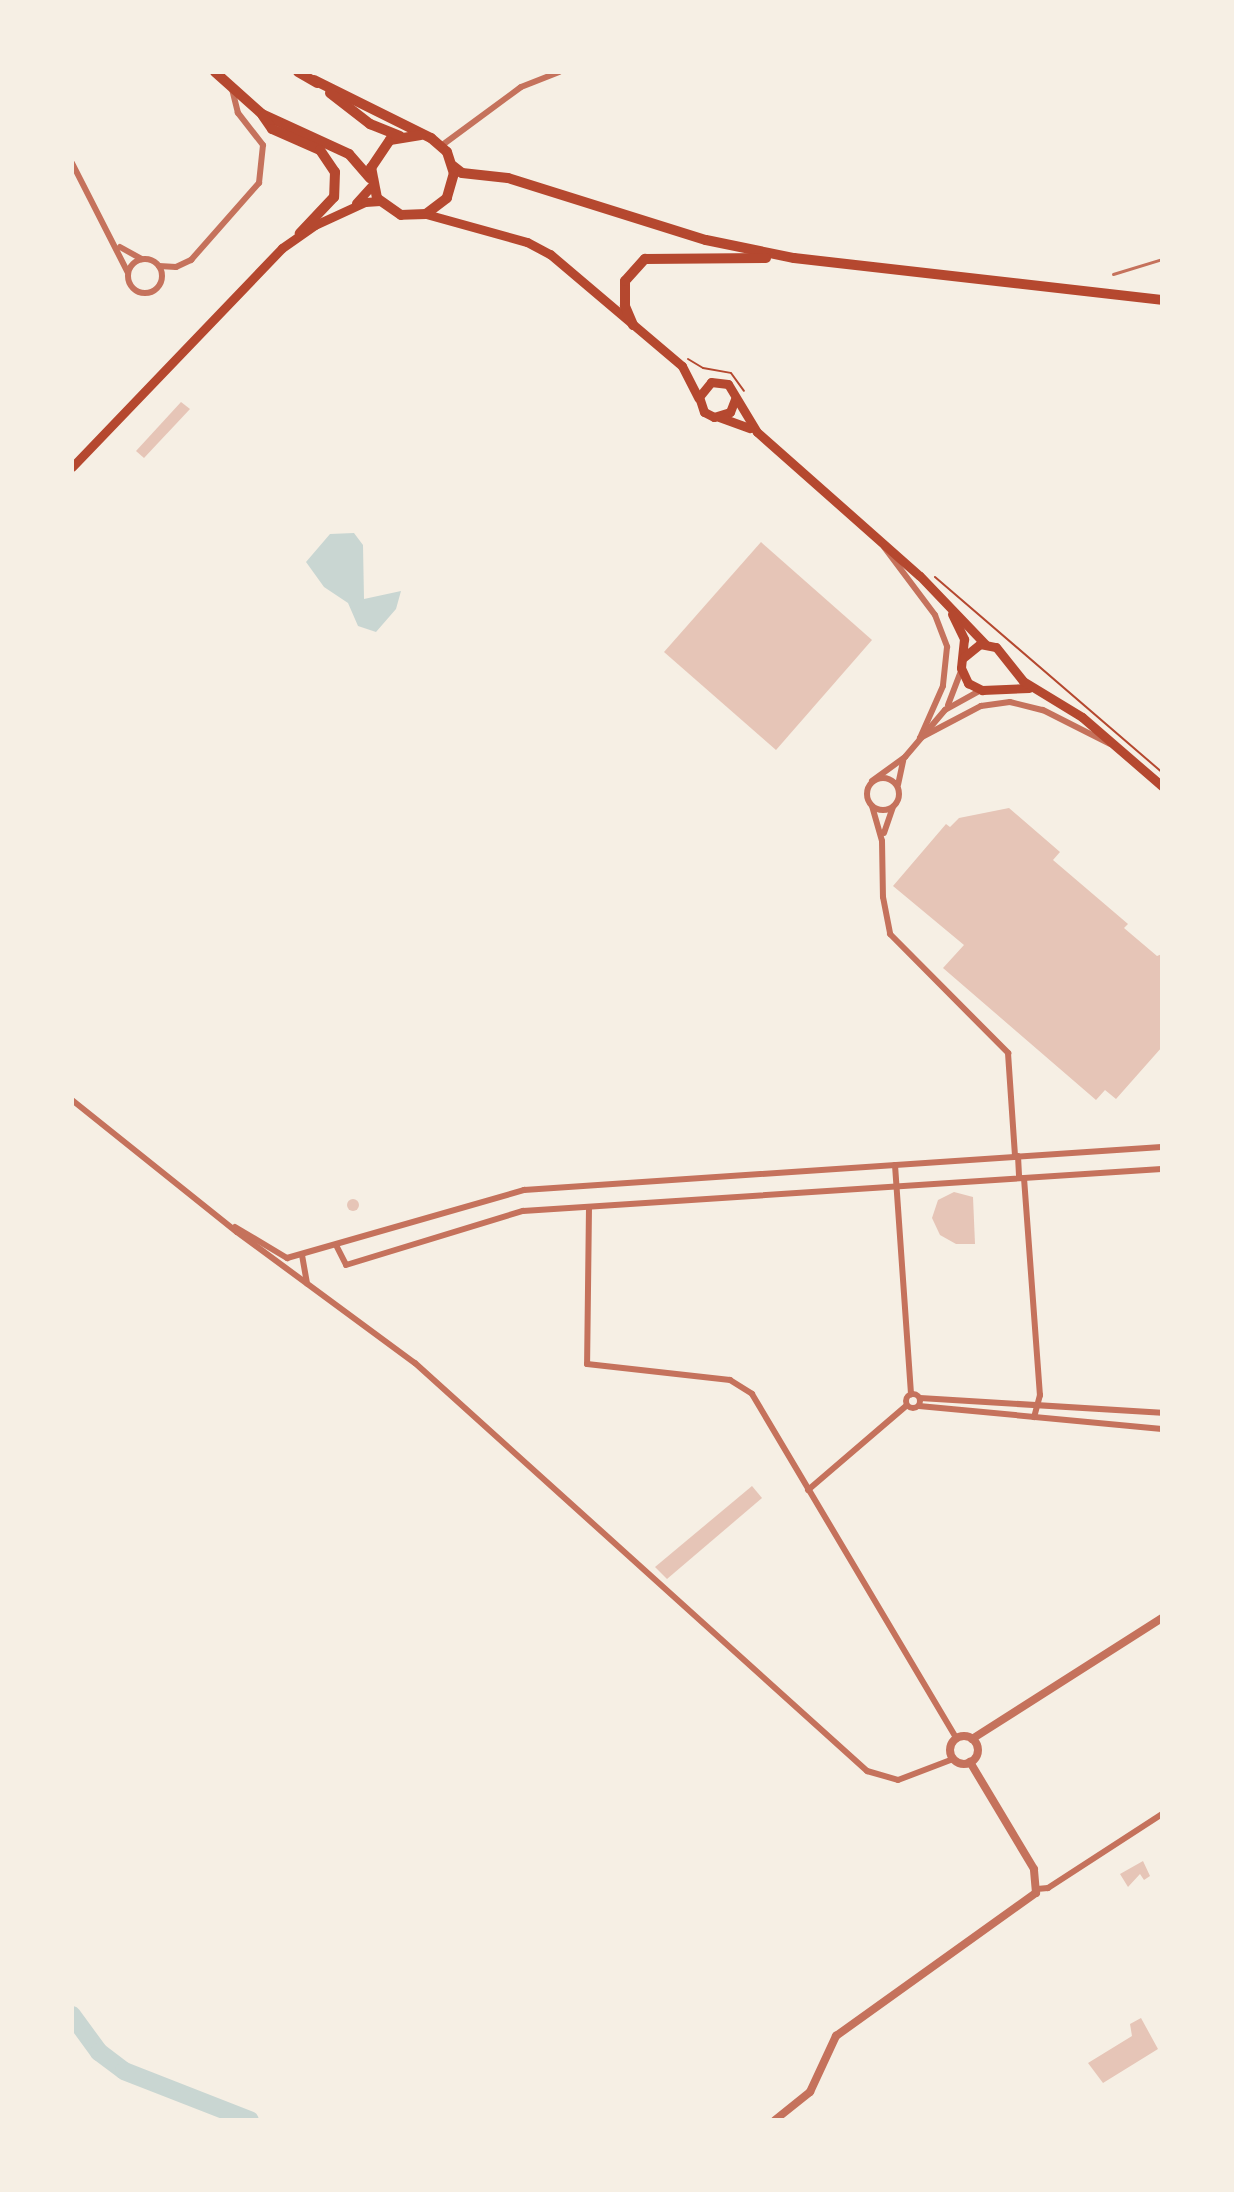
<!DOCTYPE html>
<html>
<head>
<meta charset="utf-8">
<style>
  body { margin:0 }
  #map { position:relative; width:1234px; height:2192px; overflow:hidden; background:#f6efe4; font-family:"PT Sans",sans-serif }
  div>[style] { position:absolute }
  .water>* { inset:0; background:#c9d6d2 }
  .river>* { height:18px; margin:-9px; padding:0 9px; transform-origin:9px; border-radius:9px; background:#c9d6d2 }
  .building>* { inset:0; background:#e6c5b7 }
  .round { border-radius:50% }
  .path>* { height:2px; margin:-1px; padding:0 1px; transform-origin:1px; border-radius:1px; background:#b5482f }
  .service>* { height:3px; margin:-1.5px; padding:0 1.5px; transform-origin:1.5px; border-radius:1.5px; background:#c5725c }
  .minor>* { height:6px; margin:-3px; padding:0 3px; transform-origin:3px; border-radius:3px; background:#c5725c }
  .minor>.ring { margin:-3px; padding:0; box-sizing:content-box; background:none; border:6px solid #c5725c; border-radius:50% }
  .tertiary>* { height:8px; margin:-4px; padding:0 4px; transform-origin:4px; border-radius:4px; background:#c5725c }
  .tertiary>.ring { margin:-4px; padding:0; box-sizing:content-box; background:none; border:8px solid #c5725c; border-radius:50% }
  .secondary>* { height:9px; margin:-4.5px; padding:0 4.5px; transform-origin:4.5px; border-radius:4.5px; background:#b5482f }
  .primary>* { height:10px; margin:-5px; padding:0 5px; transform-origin:5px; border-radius:5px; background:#b5482f }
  span { translate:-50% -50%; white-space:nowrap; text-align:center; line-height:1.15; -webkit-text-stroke:8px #f6efe4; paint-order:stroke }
  .frame { position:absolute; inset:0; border:74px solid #f6efe4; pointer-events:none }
</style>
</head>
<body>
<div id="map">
  <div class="water">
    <div style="clip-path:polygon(354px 533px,363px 545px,364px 599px,401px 591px,396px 609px,376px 632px,358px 626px,348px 603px,324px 587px,306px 562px,330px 534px)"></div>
  </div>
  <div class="river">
    <div style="left:72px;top:2015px;width:46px;rotate:53.9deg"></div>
    <div style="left:99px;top:2052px;width:31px;rotate:37deg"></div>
    <div style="left:124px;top:2071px;width:135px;rotate:21.3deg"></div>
  </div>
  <div class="building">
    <div style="clip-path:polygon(181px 402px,190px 409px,144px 458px,136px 451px)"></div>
    <div style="clip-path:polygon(761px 542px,872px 640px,776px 750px,664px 652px)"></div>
    <div style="clip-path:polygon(1009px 808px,1060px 852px,1053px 860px,1128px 924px,1124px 928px,1157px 956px,1162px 954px,1162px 1047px,1116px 1099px,1105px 1090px,1096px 1100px,943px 968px,964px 945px,893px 886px,946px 824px,950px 827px,959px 818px)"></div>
    <div style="clip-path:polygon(954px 1192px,973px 1197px,975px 1244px,956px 1244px,940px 1235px,932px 1218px,938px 1200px)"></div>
    <div class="round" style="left:347px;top:1199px;width:12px;height:12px"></div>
    <div style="clip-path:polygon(752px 1486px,762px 1498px,667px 1579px,655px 1567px)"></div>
    <div style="clip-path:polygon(1143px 1861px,1150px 1876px,1144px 1880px,1140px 1874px,1128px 1887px,1120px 1874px)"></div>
    <div style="clip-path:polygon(1141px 2018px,1158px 2049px,1103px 2083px,1088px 2063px,1132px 2036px,1130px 2024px)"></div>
  </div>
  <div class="path">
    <div style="left:688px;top:359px;width:17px;rotate:31deg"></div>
    <div style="left:703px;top:368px;width:28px;rotate:10deg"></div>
    <div style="left:731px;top:373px;width:22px;rotate:54deg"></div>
    <div style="left:935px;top:577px;width:299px;rotate:40.7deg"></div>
  </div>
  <div class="service">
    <div style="left:1113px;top:274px;width:51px;rotate:-17deg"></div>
  </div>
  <div class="minor">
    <div style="left:441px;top:146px;width:99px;rotate:-36.4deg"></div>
    <div style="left:521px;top:87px;width:41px;rotate:-21.5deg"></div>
    <div style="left:72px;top:163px;width:123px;rotate:63deg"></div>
    <div style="left:120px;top:247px;width:25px;rotate:29deg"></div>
    <div class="ring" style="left:128px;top:259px;width:28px;height:28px"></div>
    <div style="left:159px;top:266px;width:17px;rotate:3deg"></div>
    <div style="left:176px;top:267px;width:17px;rotate:-25deg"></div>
    <div style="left:191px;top:260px;width:103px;rotate:-48.6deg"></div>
    <div style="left:259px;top:183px;width:38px;rotate:-84deg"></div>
    <div style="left:263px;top:145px;width:41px;rotate:-128deg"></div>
    <div style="left:238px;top:113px;width:25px;rotate:-104deg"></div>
    <div style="left:884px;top:547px;width:85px;rotate:53.1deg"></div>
    <div style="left:935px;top:615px;width:34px;rotate:69deg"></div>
    <div style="left:947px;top:647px;width:39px;rotate:96deg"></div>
    <div style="left:943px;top:686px;width:57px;rotate:113.9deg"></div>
    <div style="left:948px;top:705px;width:36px;rotate:-69deg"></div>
    <div style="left:920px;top:738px;width:69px;rotate:-27.7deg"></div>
    <div style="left:981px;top:706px;width:29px;rotate:-8deg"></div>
    <div style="left:1010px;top:702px;width:34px;rotate:14deg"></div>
    <div style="left:1043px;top:710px;width:75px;rotate:26.9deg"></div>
    <div class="ring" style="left:867px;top:778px;width:26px;height:26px"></div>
    <div style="left:872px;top:781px;width:41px;rotate:-36deg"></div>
    <div style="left:905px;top:757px;width:62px;rotate:-49.6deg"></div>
    <div style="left:945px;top:710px;width:41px;rotate:-29.1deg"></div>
    <div style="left:898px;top:785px;width:25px;rotate:-78deg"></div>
    <div style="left:872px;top:806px;width:36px;rotate:74deg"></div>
    <div style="left:882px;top:841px;width:56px;rotate:89deg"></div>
    <div style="left:883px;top:897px;width:38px;rotate:79deg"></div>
    <div style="left:890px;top:934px;width:168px;rotate:45.2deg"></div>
    <div style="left:1008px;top:1053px;width:103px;rotate:86.1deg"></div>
    <div style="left:884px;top:833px;width:28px;rotate:-71deg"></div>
    <div style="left:72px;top:1100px;width:211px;rotate:38.7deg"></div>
    <div style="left:237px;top:1232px;width:221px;rotate:36.4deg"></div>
    <div style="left:415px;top:1363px;width:609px;rotate:42.07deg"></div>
    <div style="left:867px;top:1771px;width:32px;rotate:16deg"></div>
    <div style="left:898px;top:1780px;width:59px;rotate:-20.9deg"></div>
    <div style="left:1018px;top:1156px;width:22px;rotate:87deg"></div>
    <div style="left:895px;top:1165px;width:230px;rotate:86deg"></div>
    <div style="left:1024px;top:1178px;width:218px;rotate:85.8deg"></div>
    <div style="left:1040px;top:1395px;width:23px;rotate:105deg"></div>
    <div style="left:589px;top:1207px;width:157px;rotate:90.7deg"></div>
    <div style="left:587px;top:1364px;width:144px;rotate:6.4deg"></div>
    <div style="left:730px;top:1380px;width:26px;rotate:32deg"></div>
    <div style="left:752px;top:1394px;width:400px;rotate:59.3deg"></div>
    <div style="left:235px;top:1227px;width:61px;rotate:30.8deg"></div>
    <div style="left:287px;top:1258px;width:247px;rotate:-16deg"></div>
    <div style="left:524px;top:1190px;width:639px;rotate:-3.86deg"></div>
    <div style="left:336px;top:1245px;width:22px;rotate:63deg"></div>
    <div style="left:346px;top:1265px;width:185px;rotate:-17deg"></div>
    <div style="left:523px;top:1211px;width:640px;rotate:-3.76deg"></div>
    <div style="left:302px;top:1255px;width:29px;rotate:80deg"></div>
    <div class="ring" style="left:906px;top:1394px;width:8px;height:8px"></div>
    <div style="left:920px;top:1398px;width:242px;rotate:3.5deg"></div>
    <div style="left:919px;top:1406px;width:244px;rotate:5.4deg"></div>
    <div style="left:808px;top:1490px;width:130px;rotate:-40.6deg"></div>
    <div style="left:1037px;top:1889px;width:11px;rotate:-5deg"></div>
    <div style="left:1048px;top:1888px;width:136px;rotate:-33deg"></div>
  </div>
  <div class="tertiary">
    <div class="ring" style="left:950px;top:1736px;width:20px;height:20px"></div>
    <div style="left:972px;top:1739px;width:225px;rotate:-32.5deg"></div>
    <div style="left:775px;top:2120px;width:45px;rotate:-38.7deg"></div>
    <div style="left:810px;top:2092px;width:62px;rotate:-65.1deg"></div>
    <div style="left:836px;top:2036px;width:246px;rotate:-35.6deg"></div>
    <div style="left:1036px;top:1893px;width:24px;rotate:-95deg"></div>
    <div style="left:1034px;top:1869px;width:125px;rotate:-120.9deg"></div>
  </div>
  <div class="secondary">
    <div style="left:356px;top:203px;width:24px;rotate:-48deg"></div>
    <div style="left:426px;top:214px;width:105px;rotate:15.5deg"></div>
    <div style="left:527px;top:242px;width:26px;rotate:28deg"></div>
    <div style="left:550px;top:254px;width:173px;rotate:40.3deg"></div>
    <div style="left:682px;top:366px;width:36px;rotate:63deg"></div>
    <div style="left:735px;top:399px;width:14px;rotate:111deg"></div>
    <div style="left:730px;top:412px;width:17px;rotate:163deg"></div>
    <div style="left:714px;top:417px;width:11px;rotate:-153deg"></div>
    <div style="left:704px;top:412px;width:16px;rotate:-108deg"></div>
    <div style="left:699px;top:397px;width:19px;rotate:-51deg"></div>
    <div style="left:711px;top:382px;width:17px;rotate:7deg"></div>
    <div style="left:728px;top:384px;width:56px;rotate:58.9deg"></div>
    <div style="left:757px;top:432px;width:217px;rotate:41.5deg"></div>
    <div style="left:920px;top:576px;width:94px;rotate:46.3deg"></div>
    <div style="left:719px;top:417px;width:33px;rotate:20deg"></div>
    <div style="left:72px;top:467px;width:303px;rotate:-46.2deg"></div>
    <div style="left:282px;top:248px;width:40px;rotate:-34.9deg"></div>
    <div style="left:315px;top:225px;width:55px;rotate:-24.7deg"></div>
    <div style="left:365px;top:202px;width:15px;rotate:-4deg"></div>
    <div style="left:952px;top:614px;width:28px;rotate:64deg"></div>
    <div style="left:964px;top:639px;width:29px;rotate:96deg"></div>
    <div style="left:961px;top:668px;width:17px;rotate:65deg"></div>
    <div style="left:968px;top:683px;width:16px;rotate:27deg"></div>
    <div style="left:982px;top:690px;width:47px;rotate:-2.4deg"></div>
    <div style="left:964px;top:657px;width:21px;rotate:-39deg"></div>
    <div style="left:980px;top:644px;width:16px;rotate:11deg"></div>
    <div style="left:996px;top:647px;width:43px;rotate:51.5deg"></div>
    <div style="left:1023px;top:681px;width:69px;rotate:31.4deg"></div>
    <div style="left:1082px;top:717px;width:106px;rotate:40.8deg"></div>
  </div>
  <div class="primary">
    <div style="left:215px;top:72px;width:63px;rotate:41.8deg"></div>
    <div style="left:262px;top:114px;width:96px;rotate:24.7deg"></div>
    <div style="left:349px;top:154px;width:32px;rotate:49deg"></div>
    <div style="left:298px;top:72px;width:22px;rotate:30deg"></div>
    <div style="left:314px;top:80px;width:131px;rotate:26.4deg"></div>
    <div style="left:431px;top:138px;width:21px;rotate:41deg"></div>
    <div style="left:447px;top:152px;width:22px;rotate:72deg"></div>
    <div style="left:454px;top:173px;width:26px;rotate:106deg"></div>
    <div style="left:447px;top:198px;width:26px;rotate:143deg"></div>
    <div style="left:426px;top:214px;width:25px;rotate:178deg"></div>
    <div style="left:401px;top:215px;width:29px;rotate:-145deg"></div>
    <div style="left:377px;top:198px;width:31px;rotate:-101deg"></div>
    <div style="left:371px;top:168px;width:34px;rotate:-56deg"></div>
    <div style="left:390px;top:140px;width:31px;rotate:-9deg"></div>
    <div style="left:330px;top:93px;width:51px;rotate:37.8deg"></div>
    <div style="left:370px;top:124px;width:32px;rotate:22deg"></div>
    <div style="left:263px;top:116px;width:16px;rotate:55deg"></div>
    <div style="left:272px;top:129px;width:52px;rotate:23.6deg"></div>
    <div style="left:320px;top:150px;width:27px;rotate:56deg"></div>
    <div style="left:335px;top:172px;width:25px;rotate:92deg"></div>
    <div style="left:334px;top:197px;width:50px;rotate:133.4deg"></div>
    <div style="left:453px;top:166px;width:11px;rotate:38deg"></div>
    <div style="left:462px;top:173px;width:46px;rotate:6.2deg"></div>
    <div style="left:508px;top:178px;width:207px;rotate:17.4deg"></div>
    <div style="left:706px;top:240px;width:90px;rotate:11.6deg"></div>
    <div style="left:794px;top:258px;width:370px;rotate:6.5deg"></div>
    <div style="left:633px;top:325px;width:21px;rotate:-113deg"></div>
    <div style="left:625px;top:306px;width:25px;rotate:-90deg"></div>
    <div style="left:625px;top:281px;width:30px;rotate:-48deg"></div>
    <div style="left:645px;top:259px;width:121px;rotate:-0.5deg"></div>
  </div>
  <div class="frame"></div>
</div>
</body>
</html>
